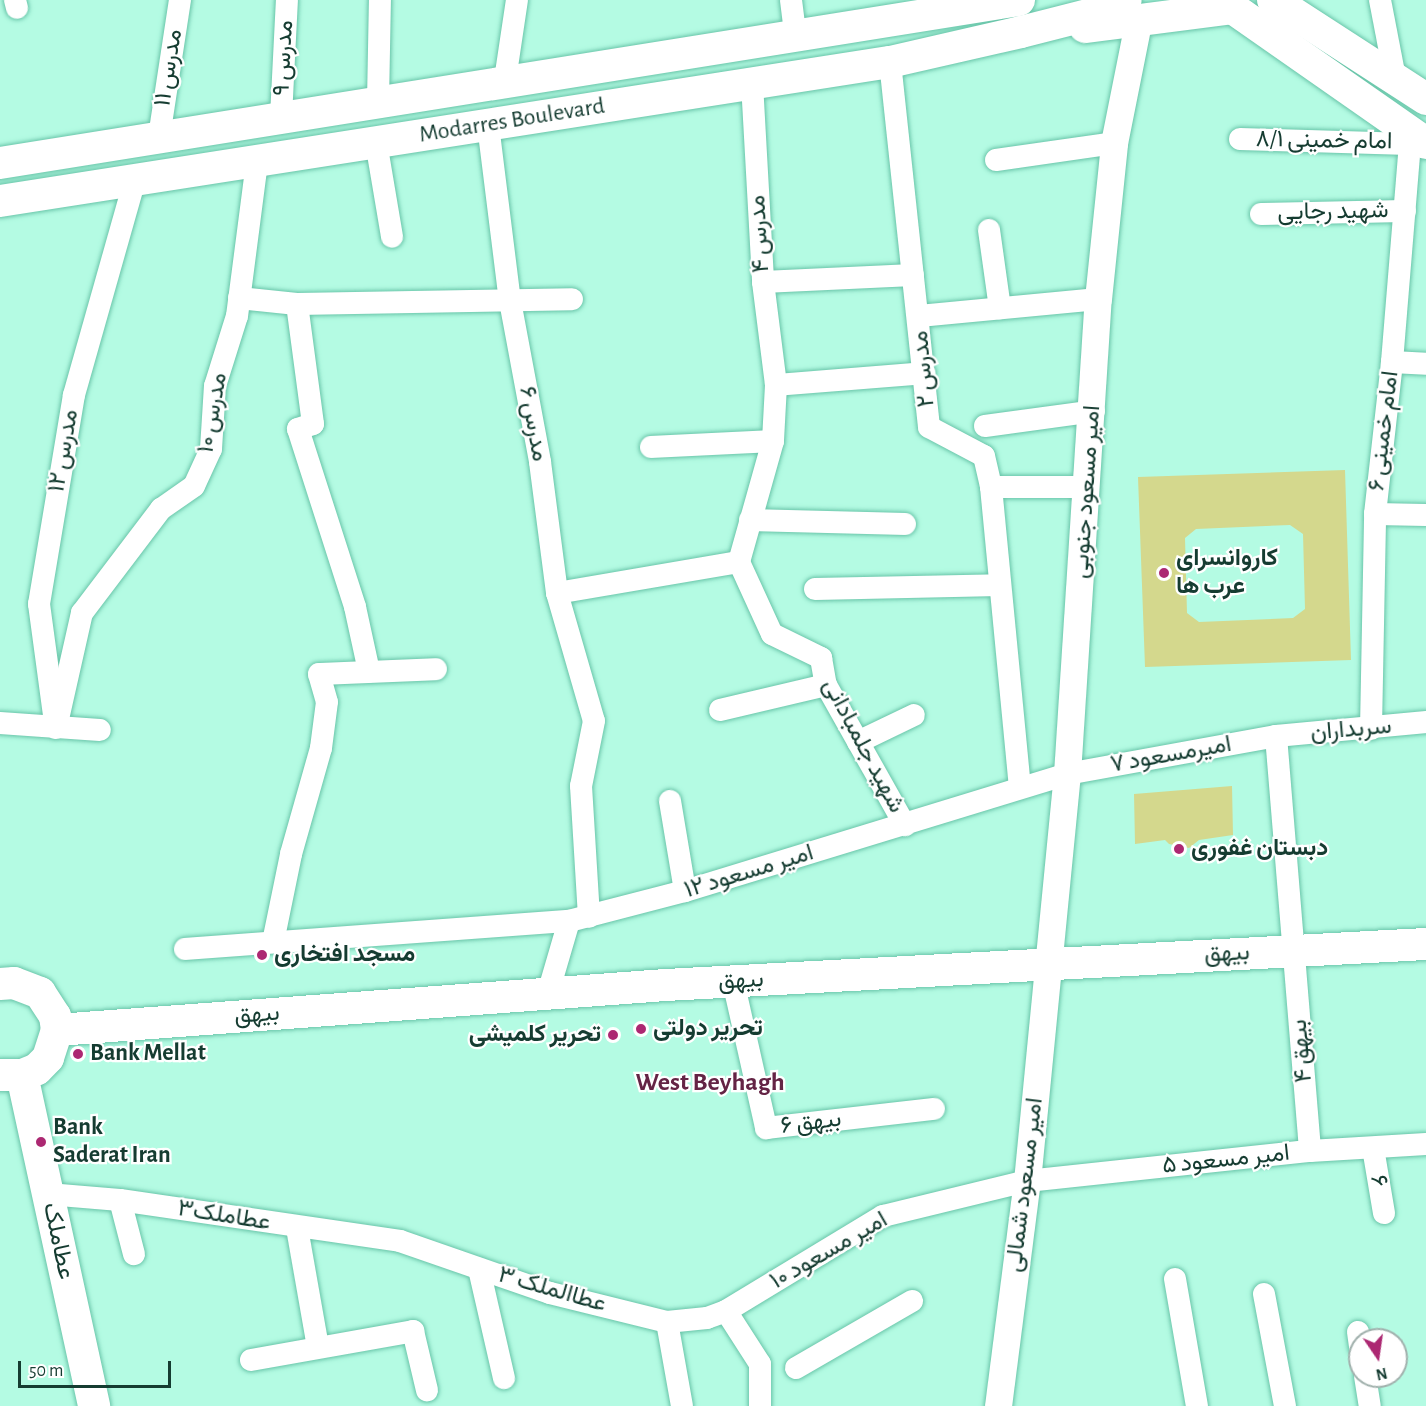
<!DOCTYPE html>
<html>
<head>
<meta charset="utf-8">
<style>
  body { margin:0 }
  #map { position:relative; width:1426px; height:1406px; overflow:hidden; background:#b4fbe3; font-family:"Alegreya Sans",Vazirmatn,sans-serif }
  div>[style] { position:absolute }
  .building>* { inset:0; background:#d4d88d }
  .roads { filter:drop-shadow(0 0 2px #69c5a9) drop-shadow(0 0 2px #69c5a9) }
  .minor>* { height:22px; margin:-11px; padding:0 11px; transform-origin:11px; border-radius:11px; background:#fff }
  .tertiary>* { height:27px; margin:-13.5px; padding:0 13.5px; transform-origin:13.5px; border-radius:13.5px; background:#fff }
  .secondary>* { height:32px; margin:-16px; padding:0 16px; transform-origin:16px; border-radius:16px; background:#fff }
  .dots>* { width:16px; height:16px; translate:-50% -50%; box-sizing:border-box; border:3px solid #fff; border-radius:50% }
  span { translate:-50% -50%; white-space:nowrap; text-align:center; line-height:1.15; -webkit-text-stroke:4.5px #fff; paint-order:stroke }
  .street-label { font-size:24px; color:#153c31 }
  .poi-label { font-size:24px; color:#153c31; font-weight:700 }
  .left { translate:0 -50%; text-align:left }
  .right { translate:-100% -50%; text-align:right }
  .neighbourhood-label { font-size:26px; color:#642445; font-weight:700 }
  .north { position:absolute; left:1348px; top:1328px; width:60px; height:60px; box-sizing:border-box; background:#fff; border:2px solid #a1b1ad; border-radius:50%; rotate:167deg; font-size:16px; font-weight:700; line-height:24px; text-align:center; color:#153c31 }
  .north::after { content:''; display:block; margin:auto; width:21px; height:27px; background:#ac2872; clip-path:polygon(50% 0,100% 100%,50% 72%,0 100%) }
  .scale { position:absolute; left:18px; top:1361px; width:153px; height:27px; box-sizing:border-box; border:3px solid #153c31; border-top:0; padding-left:8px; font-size:18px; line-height:21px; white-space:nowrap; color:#153c31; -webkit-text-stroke:4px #fff; paint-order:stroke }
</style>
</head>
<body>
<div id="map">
  <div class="building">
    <div style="clip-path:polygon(evenodd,1345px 470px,1351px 660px,1145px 667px,1138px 477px,1345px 470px,1290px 525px,1303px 534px,1305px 609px,1293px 618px,1199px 622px,1187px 613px,1185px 538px,1196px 529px,1290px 525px)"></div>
    <div style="clip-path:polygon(1232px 786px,1233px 835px,1199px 840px,1189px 848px,1169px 844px,1165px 840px,1135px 844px,1134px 794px)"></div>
  </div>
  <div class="roads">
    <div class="minor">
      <div style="left:15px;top:0;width:8px;rotate:76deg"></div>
      <div style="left:791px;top:0;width:33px;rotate:83deg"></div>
      <div style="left:1380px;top:0;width:79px;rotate:79.1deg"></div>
      <div style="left:890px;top:62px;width:367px;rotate:83.9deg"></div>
      <div style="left:929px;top:427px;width:62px;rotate:27.8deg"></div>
      <div style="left:984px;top:456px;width:32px;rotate:77deg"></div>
      <div style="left:991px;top:487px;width:301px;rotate:84.5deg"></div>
      <div style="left:505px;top:80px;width:81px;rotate:-81.5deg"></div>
      <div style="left:752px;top:83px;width:199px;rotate:86.8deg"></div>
      <div style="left:763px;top:282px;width:104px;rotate:82.8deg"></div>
      <div style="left:776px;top:385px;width:56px;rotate:93.1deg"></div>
      <div style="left:773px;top:441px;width:126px;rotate:105.7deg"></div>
      <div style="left:739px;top:562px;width:79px;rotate:65.4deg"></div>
      <div style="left:772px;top:634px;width:55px;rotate:26.1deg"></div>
      <div style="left:821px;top:658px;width:27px;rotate:80deg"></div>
      <div style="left:826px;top:685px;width:161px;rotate:60.6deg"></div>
      <div style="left:378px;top:101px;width:101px;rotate:-88.9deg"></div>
      <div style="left:281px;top:117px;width:117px;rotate:-87.1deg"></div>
      <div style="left:488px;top:125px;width:177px;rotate:82.9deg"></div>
      <div style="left:510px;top:301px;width:164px;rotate:79.4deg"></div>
      <div style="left:540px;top:462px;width:132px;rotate:82.6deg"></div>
      <div style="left:557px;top:593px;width:133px;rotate:73.9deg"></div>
      <div style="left:594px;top:721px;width:66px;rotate:101.3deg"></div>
      <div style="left:581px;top:786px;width:131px;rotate:86.5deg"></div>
      <div style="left:159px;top:137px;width:139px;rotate:-81.3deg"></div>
      <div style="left:1240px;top:139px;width:169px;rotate:1.7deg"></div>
      <div style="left:376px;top:142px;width:96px;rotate:80.4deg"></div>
      <div style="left:996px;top:160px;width:119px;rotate:-8.2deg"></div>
      <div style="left:1261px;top:214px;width:144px;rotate:-1.2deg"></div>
      <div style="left:989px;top:230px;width:79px;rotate:82deg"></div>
      <div style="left:763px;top:282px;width:150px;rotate:-2.7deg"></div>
      <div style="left:239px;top:298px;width:58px;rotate:5.9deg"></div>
      <div style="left:297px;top:304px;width:275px;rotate:-1deg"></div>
      <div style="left:297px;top:304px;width:121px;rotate:82.4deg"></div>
      <div style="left:313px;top:424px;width:16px;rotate:162deg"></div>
      <div style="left:298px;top:429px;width:187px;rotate:72.2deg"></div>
      <div style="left:355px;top:607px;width:66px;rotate:77.7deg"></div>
      <div style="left:919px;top:316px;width:180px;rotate:-5.4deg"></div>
      <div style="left:1392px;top:362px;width:34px;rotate:3deg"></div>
      <div style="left:776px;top:385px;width:149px;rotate:-4.6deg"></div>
      <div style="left:985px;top:426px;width:110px;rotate:-7.8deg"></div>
      <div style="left:651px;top:447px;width:122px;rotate:-2.8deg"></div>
      <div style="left:991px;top:487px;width:97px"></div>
      <div style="left:1375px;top:514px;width:51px;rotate:1.1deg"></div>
      <div style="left:750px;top:520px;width:155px;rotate:1.5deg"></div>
      <div style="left:815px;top:589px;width:185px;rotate:-1.2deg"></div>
      <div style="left:557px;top:593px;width:185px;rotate:-9.7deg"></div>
      <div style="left:720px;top:710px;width:109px;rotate:-13.3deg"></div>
      <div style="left:54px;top:715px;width:112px;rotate:-97.7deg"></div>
      <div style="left:39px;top:604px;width:212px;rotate:-80.5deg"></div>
      <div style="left:74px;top:395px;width:223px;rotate:-74.2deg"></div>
      <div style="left:0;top:723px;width:100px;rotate:4deg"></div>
      <div style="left:56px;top:728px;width:118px;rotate:-77.3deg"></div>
      <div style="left:82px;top:613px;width:131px;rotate:-52.8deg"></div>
      <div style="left:161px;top:509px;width:40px;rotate:-34.9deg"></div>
      <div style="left:194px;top:486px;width:41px;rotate:-65.3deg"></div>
      <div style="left:211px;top:449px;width:63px;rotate:-86.4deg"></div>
      <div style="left:215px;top:386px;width:73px;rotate:-72.6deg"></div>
      <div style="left:237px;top:316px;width:156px;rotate:-82.6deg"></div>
      <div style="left:1371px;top:729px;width:215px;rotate:-88.9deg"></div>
      <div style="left:1375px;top:514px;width:153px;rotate:-83.6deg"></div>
      <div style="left:1392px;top:362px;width:230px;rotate:-85.3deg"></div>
      <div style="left:1276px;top:736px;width:416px;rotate:85.3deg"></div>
      <div style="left:858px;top:742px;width:62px;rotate:-25.7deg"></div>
      <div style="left:670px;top:801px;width:91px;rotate:80.5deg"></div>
      <div style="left:273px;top:942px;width:90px;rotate:-78.4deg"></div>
      <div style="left:291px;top:854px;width:110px;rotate:-74.2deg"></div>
      <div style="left:321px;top:748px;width:46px;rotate:-82.6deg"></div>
      <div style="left:327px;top:702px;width:29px;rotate:-106deg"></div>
      <div style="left:319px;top:674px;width:117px;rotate:-2.4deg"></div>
      <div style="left:185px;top:949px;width:385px;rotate:-4.2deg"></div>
      <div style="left:569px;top:921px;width:120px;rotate:-14.5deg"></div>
      <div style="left:685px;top:891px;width:400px;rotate:-17deg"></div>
      <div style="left:1067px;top:774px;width:212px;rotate:-10.3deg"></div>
      <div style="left:1276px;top:736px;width:151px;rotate:-5.3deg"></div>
      <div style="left:733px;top:981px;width:151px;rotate:77.3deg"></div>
      <div style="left:766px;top:1128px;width:169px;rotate:-6.5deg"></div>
      <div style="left:548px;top:993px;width:75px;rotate:-73.7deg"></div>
      <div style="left:1373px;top:1148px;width:66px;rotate:80.4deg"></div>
      <div style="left:48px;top:1194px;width:72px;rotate:4.8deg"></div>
      <div style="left:120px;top:1200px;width:283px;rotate:8.3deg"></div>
      <div style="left:400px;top:1241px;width:159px;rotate:19.1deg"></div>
      <div style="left:550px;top:1293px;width:121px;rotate:13.9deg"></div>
      <div style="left:667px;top:1322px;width:40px;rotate:-5.7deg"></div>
      <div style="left:707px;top:1318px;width:20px;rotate:-20deg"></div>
      <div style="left:726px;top:1311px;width:184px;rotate:-31.2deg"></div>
      <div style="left:883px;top:1216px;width:148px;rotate:-13.7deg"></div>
      <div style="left:1027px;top:1181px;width:285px;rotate:-6.1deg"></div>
      <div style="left:1310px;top:1151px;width:116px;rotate:-3.5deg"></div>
      <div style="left:120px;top:1200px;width:56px;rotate:75.5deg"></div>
      <div style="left:297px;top:1228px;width:121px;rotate:80deg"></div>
      <div style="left:479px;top:1269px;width:112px;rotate:77.1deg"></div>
      <div style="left:1175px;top:1279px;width:129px;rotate:80.2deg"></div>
      <div style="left:1264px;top:1294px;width:114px;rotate:79.4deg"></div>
      <div style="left:726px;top:1311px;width:63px;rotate:57.3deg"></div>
      <div style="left:760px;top:1364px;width:42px;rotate:90deg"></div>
      <div style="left:667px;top:1322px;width:85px;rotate:79.9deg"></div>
      <div style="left:1358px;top:1332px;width:15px;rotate:82deg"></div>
      <div style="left:251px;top:1360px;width:165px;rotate:-10.1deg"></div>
      <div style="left:413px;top:1331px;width:61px;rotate:76.7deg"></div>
      <div style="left:796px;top:1368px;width:134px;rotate:-30deg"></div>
      <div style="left:1365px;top:1376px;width:30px;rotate:81deg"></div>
    </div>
    <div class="tertiary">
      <div style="left:998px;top:1406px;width:227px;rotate:-82.7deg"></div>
      <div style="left:1027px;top:1181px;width:409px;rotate:-84.4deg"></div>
      <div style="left:1067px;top:774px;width:476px;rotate:-86.3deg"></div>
      <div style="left:1098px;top:299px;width:157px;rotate:-84.1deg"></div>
      <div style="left:1114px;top:143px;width:122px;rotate:-78.7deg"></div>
    </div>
    <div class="secondary">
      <div style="left:1221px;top:0;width:250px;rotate:34.9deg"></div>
      <div style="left:1273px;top:0;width:182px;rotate:32.9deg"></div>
      <div style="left:1085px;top:27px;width:150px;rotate:-7.3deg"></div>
      <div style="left:0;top:163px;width:1032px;rotate:-9.09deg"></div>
      <div style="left:0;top:201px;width:901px;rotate:-8.88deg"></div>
      <div style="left:890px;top:62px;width:134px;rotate:-12.9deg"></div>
      <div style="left:1021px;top:32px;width:89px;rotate:-14.3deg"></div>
      <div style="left:1107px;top:10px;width:21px;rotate:-28deg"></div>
      <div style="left:0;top:984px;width:14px;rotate:-4deg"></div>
      <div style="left:14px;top:983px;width:28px;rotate:21deg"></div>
      <div style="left:40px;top:993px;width:27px;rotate:57deg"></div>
      <div style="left:55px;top:1016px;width:14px;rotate:82deg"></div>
      <div style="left:57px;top:1030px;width:29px;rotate:108deg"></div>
      <div style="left:48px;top:1058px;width:16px;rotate:135deg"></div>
      <div style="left:37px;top:1069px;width:16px;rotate:158deg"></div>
      <div style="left:22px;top:1075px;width:22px;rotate:180deg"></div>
      <div style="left:57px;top:1030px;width:611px;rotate:-4.23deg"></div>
      <div style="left:666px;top:985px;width:761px;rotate:-3.09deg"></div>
      <div style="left:22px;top:1075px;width:339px;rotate:77.7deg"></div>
    </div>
  </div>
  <div class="dots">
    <div style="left:1164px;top:573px;background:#ac2872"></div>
    <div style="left:1179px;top:849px;background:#ac2872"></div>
    <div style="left:262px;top:955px;background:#ac2872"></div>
    <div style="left:641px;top:1029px;background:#ac2872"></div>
    <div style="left:613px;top:1035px;background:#ac2872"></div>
    <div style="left:78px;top:1054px;background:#ac2872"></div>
    <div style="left:41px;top:1142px;background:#ac2872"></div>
  </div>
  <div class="street-label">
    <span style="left:284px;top:58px;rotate:-87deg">مدرس ۹</span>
    <span style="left:169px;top:68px;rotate:-81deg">مدرس ۱۱</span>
    <span style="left:512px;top:121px;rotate:-9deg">Modarres Boulevard</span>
    <span style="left:1324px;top:141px;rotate:1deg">امام خمینی ۸/۱</span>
    <span style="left:1333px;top:212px;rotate:-1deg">شهید رجایی</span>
    <span style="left:760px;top:234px;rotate:-93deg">مدرس ۴</span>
    <span style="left:924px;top:369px;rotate:-95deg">مدرس ۲</span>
    <span style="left:213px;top:413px;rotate:-80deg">مدرس ۱۰</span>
    <span style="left:533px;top:424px;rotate:80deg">مدرس ۶</span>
    <span style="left:1384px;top:431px;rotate:-83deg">امام خمینی ۶</span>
    <span style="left:64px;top:451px;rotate:-80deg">مدرس ۱۲</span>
    <span style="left:1087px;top:492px;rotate:-86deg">امیر مسعود جنوبی</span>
    <span style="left:1351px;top:730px;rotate:-5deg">سربداران</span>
    <span style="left:863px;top:746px;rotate:62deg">شهید جلمبادانی</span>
    <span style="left:1171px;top:755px;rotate:-10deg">امیرمسعود ۷</span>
    <span style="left:749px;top:872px;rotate:-17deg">امیر مسعود ۱۲</span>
    <span style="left:1227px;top:954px;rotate:-3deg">بیهق</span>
    <span style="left:741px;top:981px;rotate:-3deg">بیهق</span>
    <span style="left:257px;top:1015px;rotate:-4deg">بیهق</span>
    <span style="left:1302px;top:1051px;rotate:-95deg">بیهق ۴</span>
    <span style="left:811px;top:1123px;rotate:-7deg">بیهق ۶</span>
    <span style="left:1226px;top:1160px;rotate:-6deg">امیر مسعود ۵</span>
    <span style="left:1378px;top:1181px;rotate:81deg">۶</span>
    <span style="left:1025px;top:1185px;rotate:-83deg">امیر مسعود شمالی</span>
    <span style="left:224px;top:1216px;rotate:9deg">عطاملک۳</span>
    <span style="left:58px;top:1241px;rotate:78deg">عطاملک</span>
    <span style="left:829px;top:1251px;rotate:-30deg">امیر مسعود ۱۰</span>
    <span style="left:552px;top:1290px;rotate:16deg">عطاالملک ۳</span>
  </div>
  <div class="poi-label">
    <span class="left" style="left:1176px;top:573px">کاروانسرای<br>عرب ها</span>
    <span class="left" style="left:1191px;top:849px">دبستان غفوری</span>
    <span class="left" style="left:274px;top:955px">مسجد افتخاری</span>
    <span class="left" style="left:653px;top:1029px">تحریر دولتی</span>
    <span class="right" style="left:601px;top:1035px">تحریر کلمیشی</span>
    <span class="left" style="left:90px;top:1054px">Bank Mellat</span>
    <span class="left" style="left:53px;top:1142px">Bank<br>Saderat Iran</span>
  </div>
  <div class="neighbourhood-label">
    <span style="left:710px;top:1083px">West Beyhagh</span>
  </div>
  <div class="north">N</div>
  <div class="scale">50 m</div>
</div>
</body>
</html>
